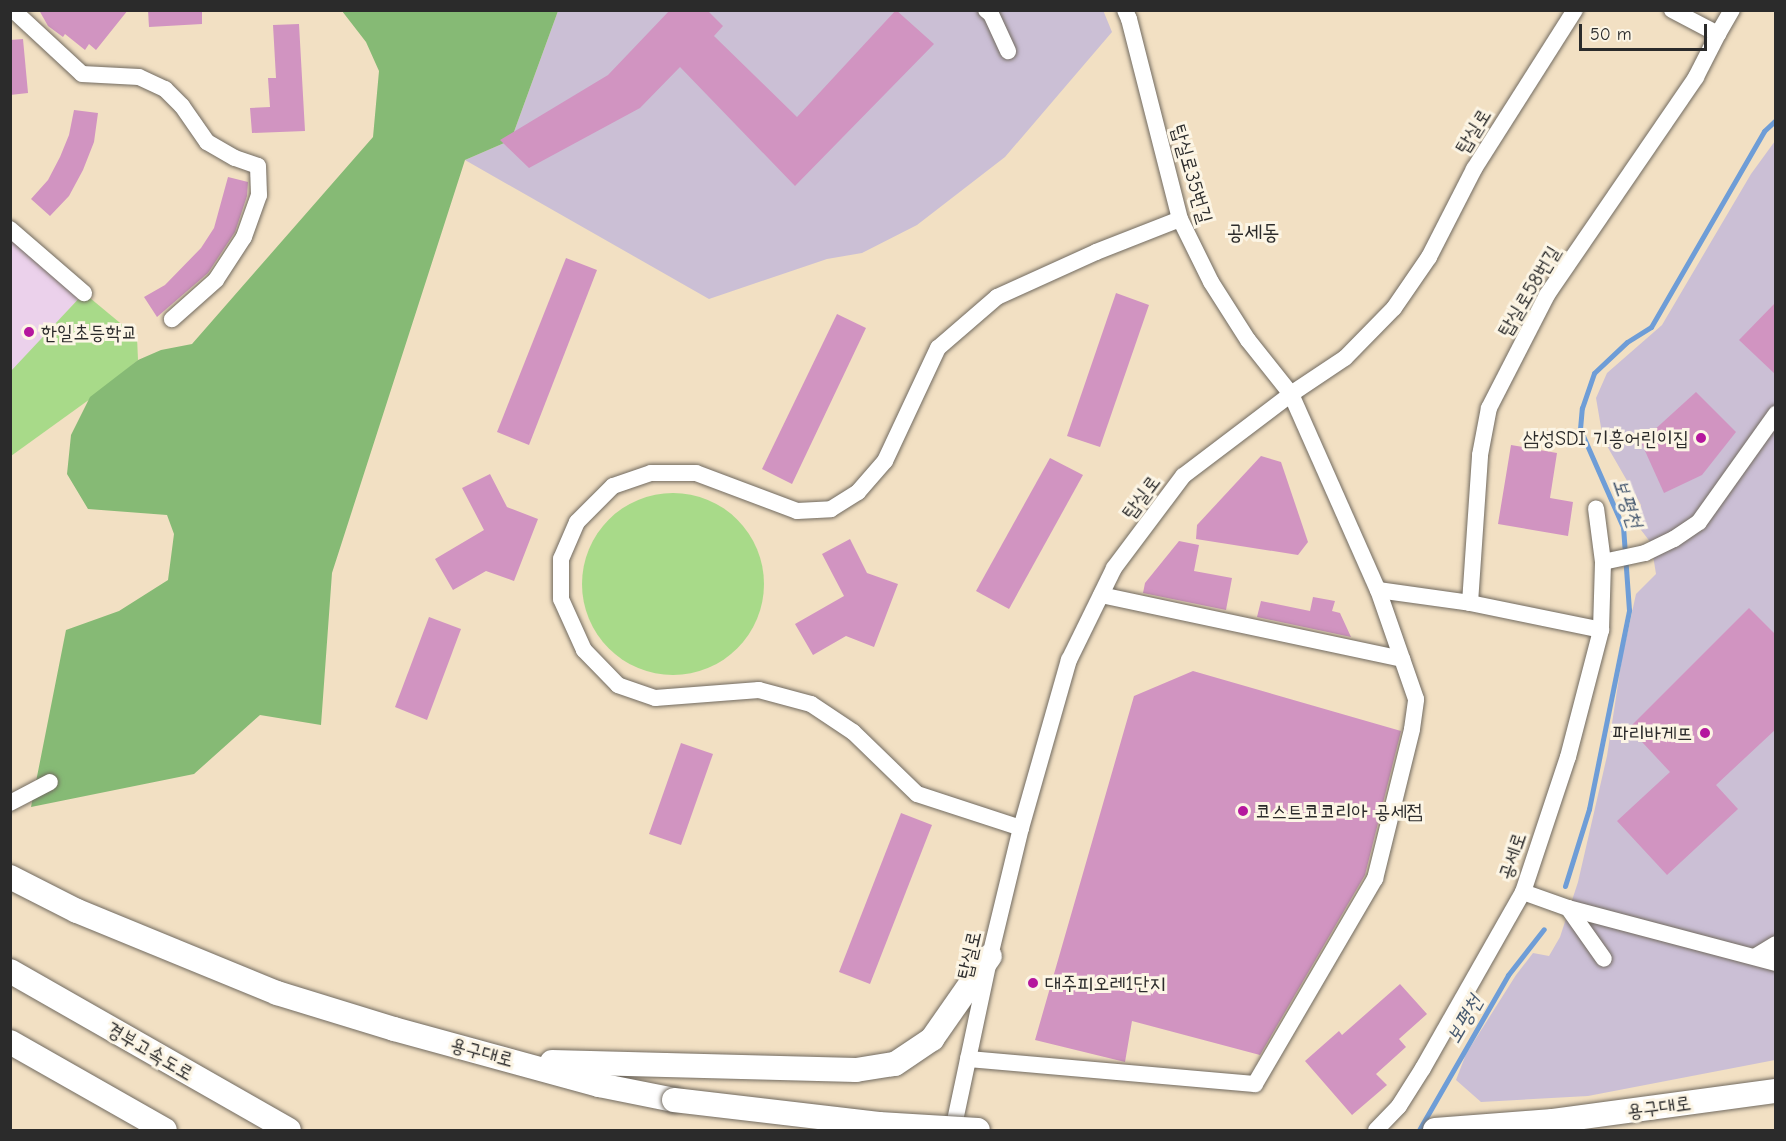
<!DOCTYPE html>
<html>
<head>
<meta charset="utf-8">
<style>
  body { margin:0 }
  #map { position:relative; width:1786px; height:1141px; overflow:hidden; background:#f2e0c3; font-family:"Comic Neue","Poor Story",sans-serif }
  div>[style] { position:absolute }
  .built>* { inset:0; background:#ebd1eb }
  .industrial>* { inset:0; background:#cbbfd5 }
  .green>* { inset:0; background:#a8da89 }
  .round { border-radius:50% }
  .forest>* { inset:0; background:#86ba75 }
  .stream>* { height:5px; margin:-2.5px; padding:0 2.5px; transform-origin:2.5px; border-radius:2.5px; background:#6e9dd7 }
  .building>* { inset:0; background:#d194c1 }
  .roads { filter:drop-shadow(0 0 2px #716a60) drop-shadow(0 0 2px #716a60) }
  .minor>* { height:16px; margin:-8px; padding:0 8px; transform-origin:8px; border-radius:8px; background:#fff }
  .highway>* { height:24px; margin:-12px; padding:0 12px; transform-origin:12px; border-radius:12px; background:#fff }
  .bridges { filter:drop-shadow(0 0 2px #716a60) drop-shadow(0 0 2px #716a60) }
  .highway-bridge>* { height:24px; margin:-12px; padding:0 12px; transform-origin:12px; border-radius:12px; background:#fff }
  .dots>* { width:16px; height:16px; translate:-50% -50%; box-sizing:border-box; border:3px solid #fcf5e5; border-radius:50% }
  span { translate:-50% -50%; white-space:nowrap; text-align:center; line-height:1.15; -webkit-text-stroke:6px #fcf5e5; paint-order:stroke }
  .street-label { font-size:20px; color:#2b2b2b }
  .poi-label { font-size:20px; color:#2b2b2b }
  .left { translate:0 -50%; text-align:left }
  .right { translate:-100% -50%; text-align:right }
  .water-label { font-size:21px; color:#465970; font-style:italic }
  .quarter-label { font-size:22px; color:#2b2b2b }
  .frame { position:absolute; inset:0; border:12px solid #2b2b2b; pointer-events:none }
  .scale { position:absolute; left:1579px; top:24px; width:128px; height:27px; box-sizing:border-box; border:3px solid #2b2b2b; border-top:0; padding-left:8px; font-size:18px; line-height:21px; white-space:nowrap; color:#2b2b2b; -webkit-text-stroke:4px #fcf5e5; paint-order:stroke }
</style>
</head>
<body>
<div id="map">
  <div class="built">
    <div style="clip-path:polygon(11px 229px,84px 293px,11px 372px)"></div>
  </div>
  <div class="industrial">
    <div style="clip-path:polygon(1103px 10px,1112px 32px,1005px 157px,917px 225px,862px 253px,827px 259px,709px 299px,465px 160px,511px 140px,558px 11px)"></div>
    <div style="clip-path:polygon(1775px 141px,1775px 1060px,1588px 1096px,1481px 1102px,1456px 1080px,1466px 1054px,1516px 975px,1533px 953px,1549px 956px,1560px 937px,1578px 882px,1607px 756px,1622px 658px,1636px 594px,1656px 574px,1651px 543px,1638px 526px,1641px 505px,1603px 439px,1596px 398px,1607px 373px,1662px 325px,1751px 174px)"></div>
  </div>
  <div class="green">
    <div style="clip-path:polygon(84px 293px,137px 337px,138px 360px,97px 394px,11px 456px,10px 372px)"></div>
    <div class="round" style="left:582px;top:493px;width:182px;height:182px"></div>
  </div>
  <div class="forest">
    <div style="clip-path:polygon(342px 11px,558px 11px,511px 140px,465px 160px,332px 573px,321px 725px,260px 715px,194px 774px,31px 807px,66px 630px,119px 611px,168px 580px,174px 534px,167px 515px,88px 509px,67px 474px,71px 435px,90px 397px,138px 360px,161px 350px,192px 344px,373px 137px,379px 71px,366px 42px)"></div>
  </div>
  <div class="stream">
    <div style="left:1565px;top:886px;width:81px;rotate:-72.7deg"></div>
    <div style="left:1589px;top:809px;width:203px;rotate:-78.6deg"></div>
    <div style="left:1629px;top:610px;width:83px;rotate:-94.1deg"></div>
    <div style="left:1623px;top:527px;width:107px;rotate:-113.7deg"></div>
    <div style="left:1580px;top:429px;width:21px;rotate:-85deg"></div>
    <div style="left:1582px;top:408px;width:37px;rotate:-71deg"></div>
    <div style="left:1594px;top:373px;width:45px;rotate:-43.2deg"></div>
    <div style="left:1627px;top:342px;width:28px;rotate:-32deg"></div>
    <div style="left:1651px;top:327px;width:226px;rotate:-60deg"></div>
    <div style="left:1764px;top:131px;width:16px;rotate:-43deg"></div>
    <div style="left:1419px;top:1130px;width:179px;rotate:-60.1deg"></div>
    <div style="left:1508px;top:975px;width:58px;rotate:-52deg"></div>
  </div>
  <div class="building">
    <div style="clip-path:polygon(39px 10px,128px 10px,96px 50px,89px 44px,85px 50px,65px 34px,63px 37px,48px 26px)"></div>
    <div style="clip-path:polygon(148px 10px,202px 10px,202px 24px,149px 27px)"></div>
    <div style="clip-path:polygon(670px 10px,707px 10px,723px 26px,714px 36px,797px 117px,896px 10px,934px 44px,795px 186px,680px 67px,640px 108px,529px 168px,500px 140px,608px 75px)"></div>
    <div style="clip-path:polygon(299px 24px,305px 131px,252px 133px,250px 108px,270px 107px,268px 78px,276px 78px,273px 25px)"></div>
    <div style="clip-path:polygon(23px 39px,28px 93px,10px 95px,10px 40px)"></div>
    <div style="clip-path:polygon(74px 110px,98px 113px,94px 142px,83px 170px,69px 196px,50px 216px,31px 199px,48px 180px,60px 157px,69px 135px)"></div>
    <div style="clip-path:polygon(228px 177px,248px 182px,247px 196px,235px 232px,208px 273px,157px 317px,144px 297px,165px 285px,201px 248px,214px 228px)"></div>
    <div style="clip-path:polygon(566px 258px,597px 270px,529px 445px,497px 432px)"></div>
    <div style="clip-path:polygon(1116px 293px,1149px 305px,1100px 447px,1067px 436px)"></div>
    <div style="clip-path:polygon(1776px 302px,1776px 375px,1739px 340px)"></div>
    <div style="clip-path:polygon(837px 314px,866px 328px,792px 484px,762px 469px)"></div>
    <div style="clip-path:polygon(1696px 392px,1736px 432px,1702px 475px,1664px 493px,1641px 442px)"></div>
    <div style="clip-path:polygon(1511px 445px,1557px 453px,1550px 498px,1573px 502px,1568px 536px,1498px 524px)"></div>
    <div style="clip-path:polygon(1261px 456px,1281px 462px,1308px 542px,1298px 555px,1196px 539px,1197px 525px)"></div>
    <div style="clip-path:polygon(1050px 458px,1083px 475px,1009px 609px,976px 591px)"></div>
    <div style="clip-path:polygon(490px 474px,507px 507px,538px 519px,514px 581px,486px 571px,453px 590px,435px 559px,484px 530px,462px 488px)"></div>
    <div style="clip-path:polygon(850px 539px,867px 573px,898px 584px,874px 647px,846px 636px,813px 655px,795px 624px,844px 596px,822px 554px)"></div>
    <div style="clip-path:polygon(1179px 541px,1199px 545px,1194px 571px,1232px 578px,1226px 610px,1143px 593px,1145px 583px)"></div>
    <div style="clip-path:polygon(1313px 597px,1335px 601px,1332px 611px,1340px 613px,1351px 637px,1257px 617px,1261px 601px,1310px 611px)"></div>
    <div style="clip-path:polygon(1749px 608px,1776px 635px,1776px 729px,1716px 785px,1738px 809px,1667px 875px,1617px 821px,1670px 772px,1629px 728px)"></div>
    <div style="clip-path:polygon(429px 617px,461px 629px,427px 720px,395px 707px)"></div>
    <div style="clip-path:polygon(1193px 671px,1401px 731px,1365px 875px,1260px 1055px,1132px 1021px,1125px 1062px,1035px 1040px,1134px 696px)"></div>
    <div style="clip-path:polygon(681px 743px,713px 754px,681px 845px,649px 834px)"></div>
    <div style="clip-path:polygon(901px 813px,932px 825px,870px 984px,839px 972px)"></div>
    <div style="clip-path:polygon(1400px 984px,1427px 1014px,1399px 1039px,1406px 1047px,1376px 1074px,1387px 1085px,1352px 1115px,1305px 1061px,1339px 1031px,1342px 1035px)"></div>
  </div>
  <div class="roads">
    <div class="minor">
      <div style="left:13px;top:10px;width:94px;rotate:42.8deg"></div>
      <div style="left:82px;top:74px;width:57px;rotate:3deg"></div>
      <div style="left:139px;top:77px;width:29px;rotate:25deg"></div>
      <div style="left:165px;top:89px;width:24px;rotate:45deg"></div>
      <div style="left:182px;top:106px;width:44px;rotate:55.2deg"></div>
      <div style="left:207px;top:142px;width:32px;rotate:30deg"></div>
      <div style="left:235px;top:158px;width:24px;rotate:19deg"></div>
      <div style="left:258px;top:166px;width:29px;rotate:88deg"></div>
      <div style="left:259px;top:195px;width:45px;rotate:109.7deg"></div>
      <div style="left:244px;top:237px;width:51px;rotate:123.1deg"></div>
      <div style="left:216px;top:280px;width:59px;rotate:138.4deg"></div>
      <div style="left:986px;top:10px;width:6px;rotate:39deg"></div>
      <div style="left:991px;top:14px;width:41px;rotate:65.3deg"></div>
      <div style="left:1125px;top:10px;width:10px;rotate:66deg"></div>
      <div style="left:1129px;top:19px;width:206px;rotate:75.7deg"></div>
      <div style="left:1180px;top:219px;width:70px;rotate:63.8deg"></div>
      <div style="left:1211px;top:282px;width:69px;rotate:57.5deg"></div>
      <div style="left:1248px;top:340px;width:69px;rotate:51.5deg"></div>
      <div style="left:1291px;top:394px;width:214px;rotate:66.1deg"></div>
      <div style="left:1378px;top:590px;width:93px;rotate:8deg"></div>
      <div style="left:1470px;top:603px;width:134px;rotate:11.6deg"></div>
      <div style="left:1672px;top:10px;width:52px;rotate:27.6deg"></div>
      <div style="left:1718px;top:34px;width:28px;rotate:-60deg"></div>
      <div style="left:10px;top:229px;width:98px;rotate:40.9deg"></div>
      <div style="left:1603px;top:562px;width:43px;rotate:-12.1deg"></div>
      <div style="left:1645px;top:553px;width:32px;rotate:-26deg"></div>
      <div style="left:1674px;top:539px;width:30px;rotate:-34deg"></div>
      <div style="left:1699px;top:522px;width:133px;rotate:-54.5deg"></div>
      <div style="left:1101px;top:595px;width:308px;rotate:12deg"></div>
      <div style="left:1470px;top:603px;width:148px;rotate:-86.1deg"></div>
      <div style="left:1480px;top:455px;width:48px;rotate:-79.2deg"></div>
      <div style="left:1489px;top:408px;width:127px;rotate:-62.8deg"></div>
      <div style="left:1547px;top:295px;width:264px;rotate:-55.6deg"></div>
      <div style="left:1696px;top:77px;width:48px;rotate:-62.9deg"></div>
      <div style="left:10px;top:803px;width:45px;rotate:-27.7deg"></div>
      <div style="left:1021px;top:828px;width:109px;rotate:-161.9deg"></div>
      <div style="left:917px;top:794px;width:89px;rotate:-135.9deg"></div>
      <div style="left:853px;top:732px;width:50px;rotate:-146.3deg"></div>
      <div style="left:811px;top:704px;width:54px;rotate:-164.9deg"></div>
      <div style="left:759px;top:690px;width:104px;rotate:175.6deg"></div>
      <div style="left:655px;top:698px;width:39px;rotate:-161deg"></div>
      <div style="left:618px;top:685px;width:49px;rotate:-134.2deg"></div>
      <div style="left:584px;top:650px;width:56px;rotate:-114.3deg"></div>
      <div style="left:561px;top:599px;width:40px;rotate:-90deg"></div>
      <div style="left:561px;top:559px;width:40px;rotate:-66.6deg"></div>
      <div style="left:577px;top:522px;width:51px;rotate:-45deg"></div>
      <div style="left:613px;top:486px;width:40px;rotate:-18.9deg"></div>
      <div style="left:651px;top:473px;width:45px"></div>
      <div style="left:696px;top:473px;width:108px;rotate:20.6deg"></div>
      <div style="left:797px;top:511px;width:34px;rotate:-3deg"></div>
      <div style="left:831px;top:509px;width:32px;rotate:-32deg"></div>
      <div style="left:858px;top:492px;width:41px;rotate:-48.9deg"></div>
      <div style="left:885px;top:461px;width:125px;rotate:-64.9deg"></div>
      <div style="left:938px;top:348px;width:78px;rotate:-40.8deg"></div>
      <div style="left:997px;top:297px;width:109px;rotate:-24.4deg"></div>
      <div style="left:1096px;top:252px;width:90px;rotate:-21.4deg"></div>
      <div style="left:1523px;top:892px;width:48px;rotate:19.6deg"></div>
      <div style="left:1568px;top:908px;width:215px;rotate:14.8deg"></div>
      <div style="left:1568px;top:908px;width:62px;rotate:54.8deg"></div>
      <div style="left:1756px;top:956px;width:23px;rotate:-31deg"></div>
      <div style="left:968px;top:1059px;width:288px;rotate:5deg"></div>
      <div style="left:1255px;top:1084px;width:238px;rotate:-59.7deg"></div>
      <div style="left:1375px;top:879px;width:154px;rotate:-76.1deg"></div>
      <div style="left:1412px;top:729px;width:30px;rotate:-82deg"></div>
      <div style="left:1416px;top:699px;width:115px;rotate:-109.2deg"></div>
      <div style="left:953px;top:1130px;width:178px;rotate:-78deg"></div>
      <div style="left:990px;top:956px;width:132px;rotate:-76.4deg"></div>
      <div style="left:1021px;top:828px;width:175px;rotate:-74.1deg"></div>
      <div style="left:1069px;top:660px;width:102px;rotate:-63.9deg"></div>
      <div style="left:1114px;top:568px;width:115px;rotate:-53.1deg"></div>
      <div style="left:1183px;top:476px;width:136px;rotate:-37.2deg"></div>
      <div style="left:1291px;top:394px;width:65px;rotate:-33.7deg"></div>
      <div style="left:1345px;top:358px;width:70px;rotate:-45.6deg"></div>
      <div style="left:1394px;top:308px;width:62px;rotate:-55.5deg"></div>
      <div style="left:1429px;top:257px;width:99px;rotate:-62.9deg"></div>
      <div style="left:1474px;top:169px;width:188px;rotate:-57.6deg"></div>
      <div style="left:1376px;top:1130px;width:33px;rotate:-46deg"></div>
      <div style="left:1399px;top:1106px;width:45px;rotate:-57.7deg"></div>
      <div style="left:1423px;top:1068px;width:202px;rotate:-60.4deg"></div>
      <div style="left:1523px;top:892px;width:142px;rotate:-71.6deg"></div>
      <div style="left:1568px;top:757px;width:131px;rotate:-75.4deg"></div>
      <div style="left:1601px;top:630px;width:68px;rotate:-88.3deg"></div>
      <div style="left:1603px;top:562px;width:54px;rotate:-97.4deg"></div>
    </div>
    <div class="highway">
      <div style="left:10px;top:877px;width:75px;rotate:26.9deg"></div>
      <div style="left:77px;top:911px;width:216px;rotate:22.3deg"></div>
      <div style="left:277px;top:993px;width:122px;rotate:17.1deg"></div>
      <div style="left:394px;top:1029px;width:213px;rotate:15.3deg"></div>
      <div style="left:599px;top:1085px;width:76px;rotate:11.3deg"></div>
      <div style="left:10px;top:971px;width:321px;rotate:29.7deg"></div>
      <div style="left:10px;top:1042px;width:178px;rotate:29.6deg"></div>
      <div style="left:552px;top:1062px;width:304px;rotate:1.5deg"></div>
      <div style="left:856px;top:1070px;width:39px;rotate:-9deg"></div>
      <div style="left:895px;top:1064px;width:45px;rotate:-34deg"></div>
      <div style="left:932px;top:1039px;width:101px;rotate:-55.1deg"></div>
      <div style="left:1435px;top:1130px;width:118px;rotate:-4.4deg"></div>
      <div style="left:1553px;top:1121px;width:225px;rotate:-7.7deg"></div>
    </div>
  </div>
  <div class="bridges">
    <div class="highway-bridge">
      <div style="left:674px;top:1100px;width:206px;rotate:6.7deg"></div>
      <div style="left:879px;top:1124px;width:99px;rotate:3.5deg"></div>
    </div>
  </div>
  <div class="dots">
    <div style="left:29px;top:332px;background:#b5179e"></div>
    <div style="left:1701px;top:438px;background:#b5179e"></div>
    <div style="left:1705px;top:733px;background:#b5179e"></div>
    <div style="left:1243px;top:811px;background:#b5179e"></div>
    <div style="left:1033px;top:983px;background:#b5179e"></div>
  </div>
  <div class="street-label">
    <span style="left:1473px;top:131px;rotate:-58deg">탑실로</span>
    <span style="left:1192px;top:174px;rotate:74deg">탑실로35번길</span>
    <span style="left:1529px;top:291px;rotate:-59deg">탑실로58번길</span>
    <span style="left:1141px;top:497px;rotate:-53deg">탑실로</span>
    <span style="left:1512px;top:856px;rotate:-71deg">공세로</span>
    <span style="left:969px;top:955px;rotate:-77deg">탑실로</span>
    <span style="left:150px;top:1051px;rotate:30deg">경부고속도로</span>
    <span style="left:482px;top:1052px;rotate:15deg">용구대로</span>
    <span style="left:1659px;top:1107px;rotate:-8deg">용구대로</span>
  </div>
  <div class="poi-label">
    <span class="left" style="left:41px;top:332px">한일초등학교</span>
    <span class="right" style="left:1689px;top:438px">삼성SDI 기흥어린이집</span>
    <span class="right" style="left:1693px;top:733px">파리바게뜨</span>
    <span class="left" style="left:1255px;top:811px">코스트코코리아 공세점</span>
    <span class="left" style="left:1045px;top:983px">대주피오레1단지</span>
  </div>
  <div class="water-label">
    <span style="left:1628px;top:503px;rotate:71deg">보평천</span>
    <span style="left:1464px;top:1019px;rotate:-60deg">보평천</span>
  </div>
  <div class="quarter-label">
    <span style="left:1253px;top:233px">공세동</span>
  </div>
  <div class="frame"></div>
  <div class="scale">50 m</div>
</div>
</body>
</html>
